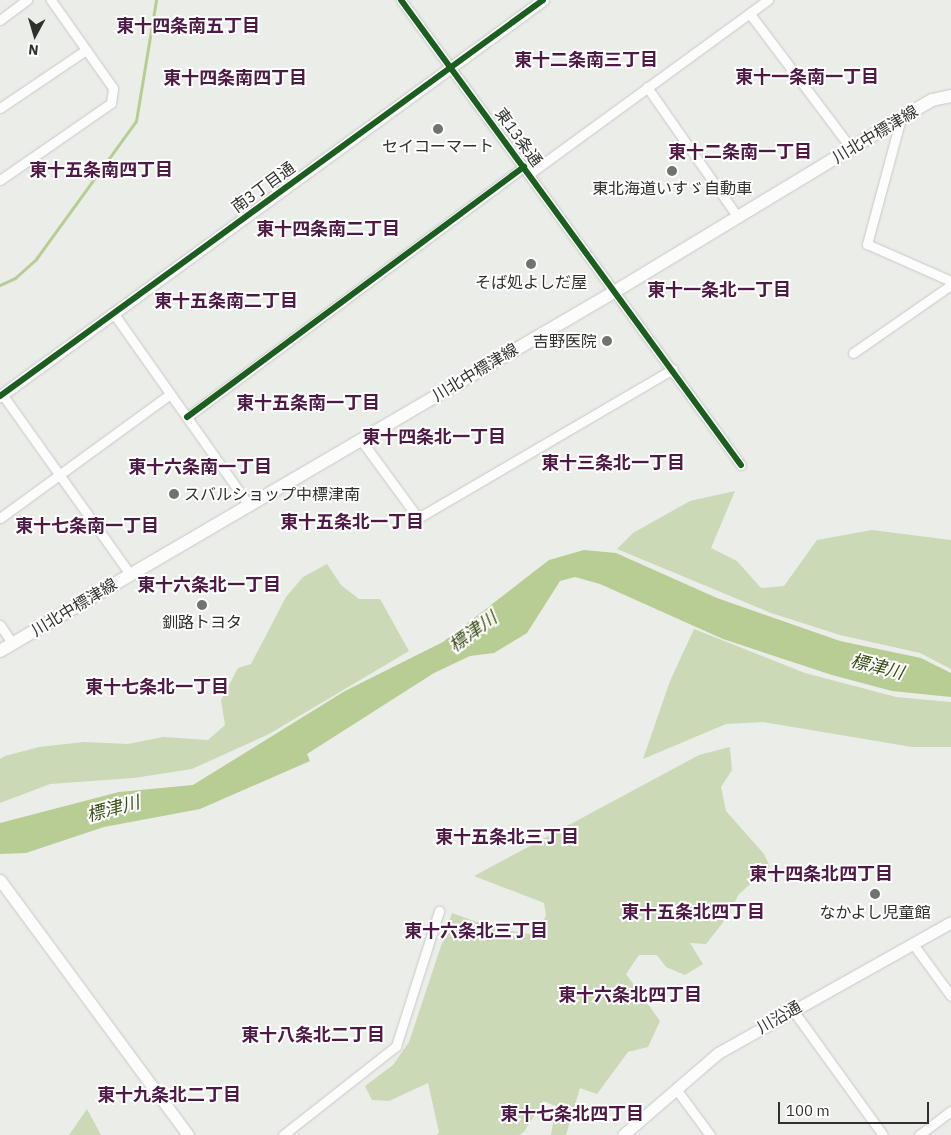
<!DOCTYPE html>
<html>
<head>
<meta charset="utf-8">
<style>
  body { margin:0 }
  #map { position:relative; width:951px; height:1135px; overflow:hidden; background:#ebede8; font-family:"IBM Plex Sans","Noto Sans JP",sans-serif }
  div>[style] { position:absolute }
  .green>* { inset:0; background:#cbd9b6 }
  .water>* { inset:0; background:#b7cd94 }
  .stream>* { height:3px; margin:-1.5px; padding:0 1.5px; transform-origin:1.5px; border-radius:1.5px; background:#b7cd94 }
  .roads { filter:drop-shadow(0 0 1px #c8c9c5) drop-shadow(0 0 1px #c8c9c5) }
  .minor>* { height:9px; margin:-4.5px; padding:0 4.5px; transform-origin:4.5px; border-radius:4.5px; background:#fcfcfc }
  .tertiary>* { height:11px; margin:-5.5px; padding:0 5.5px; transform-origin:5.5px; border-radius:5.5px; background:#fcfcfc }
  .secondary>* { height:12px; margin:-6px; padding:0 6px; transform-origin:6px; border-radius:6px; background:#fcfcfc }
  .cycleway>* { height:6px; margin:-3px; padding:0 3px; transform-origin:3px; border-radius:3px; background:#1b5e20 }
  .dots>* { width:14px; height:14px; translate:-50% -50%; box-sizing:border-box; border:2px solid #fff; border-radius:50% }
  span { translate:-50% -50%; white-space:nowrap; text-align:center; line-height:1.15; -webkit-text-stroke:4px #fff; paint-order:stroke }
  .street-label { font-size:16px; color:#2f312d }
  .poi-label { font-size:16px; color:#2f312d }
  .right { translate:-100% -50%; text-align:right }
  .left { translate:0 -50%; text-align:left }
  .neighbourhood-label { font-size:18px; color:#4f1945; font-weight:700 }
  .water-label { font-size:18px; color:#3a4d14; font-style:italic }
  .north { position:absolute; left:10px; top:10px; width:50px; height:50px; -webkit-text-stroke:4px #fff; paint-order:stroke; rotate:186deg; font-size:14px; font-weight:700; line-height:20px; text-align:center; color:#2f312d }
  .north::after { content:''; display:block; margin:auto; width:18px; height:22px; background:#2f312d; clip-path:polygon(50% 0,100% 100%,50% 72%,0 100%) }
  .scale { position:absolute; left:778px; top:1102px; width:151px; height:22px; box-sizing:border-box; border:2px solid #2f312d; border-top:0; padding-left:6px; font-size:15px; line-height:18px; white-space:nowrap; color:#2f312d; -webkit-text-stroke:4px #fff; paint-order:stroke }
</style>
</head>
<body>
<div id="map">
  <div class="green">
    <div style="clip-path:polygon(735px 491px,711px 548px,737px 561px,761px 588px,784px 586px,817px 540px,872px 530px,951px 540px,951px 669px,920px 653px,840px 635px,771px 613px,617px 549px,633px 533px,690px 501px)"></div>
    <div style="clip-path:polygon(327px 564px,341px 585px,359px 599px,380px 599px,409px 651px,269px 734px,192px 769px,134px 778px,50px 784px,0 803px,0 759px,5px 756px,39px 747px,84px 742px,128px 744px,163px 737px,208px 740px,225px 725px,221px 700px,238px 668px,251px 664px,286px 597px,303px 577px)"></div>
    <div style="clip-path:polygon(694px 629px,805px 673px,896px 697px,951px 702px,951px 747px,912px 747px,763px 722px,726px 724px,643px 759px,670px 681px)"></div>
    <div style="clip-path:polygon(730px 747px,732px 770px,721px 787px,726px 811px,764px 854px,770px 867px,739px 894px,725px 920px,706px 944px,690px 943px,703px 964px,685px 975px,666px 967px,657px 955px,639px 955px,626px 974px,660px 1021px,648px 1047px,628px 1052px,597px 1094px,580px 1088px,566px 1135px,551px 1135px,556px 1106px,543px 1101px,524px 1132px,519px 1135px,437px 1135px,439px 1132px,428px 1083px,389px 1101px,372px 1100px,365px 1086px,393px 1065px,409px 1042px,452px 913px,496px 929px,536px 935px,546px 916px,544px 903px,474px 876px,699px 755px)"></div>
    <div style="clip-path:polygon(87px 1109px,101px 1135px,69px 1135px)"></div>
  </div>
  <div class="water">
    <div style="clip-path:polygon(584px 550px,616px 553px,717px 598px,840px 641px,921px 658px,951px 673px,951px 697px,892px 691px,832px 675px,723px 639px,600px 584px,575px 577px,560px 581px,527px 633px,494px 653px,470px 656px,434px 673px,307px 754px,310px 761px,200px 809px,104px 827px,26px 853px,0 854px,0 823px,119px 792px,193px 785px,345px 691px,443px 642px,549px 560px)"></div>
  </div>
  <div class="stream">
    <div style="left:0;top:285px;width:17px;rotate:-25deg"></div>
    <div style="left:15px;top:278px;width:28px;rotate:-42deg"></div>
    <div style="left:36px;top:259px;width:170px;rotate:-54.1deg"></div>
    <div style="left:136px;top:121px;width:123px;rotate:-80.6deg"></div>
  </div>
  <div class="roads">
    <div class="minor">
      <div style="left:401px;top:0;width:576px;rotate:53.83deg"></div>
      <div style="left:750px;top:14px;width:168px;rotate:53deg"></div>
      <div style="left:0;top:20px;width:34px;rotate:-37deg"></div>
      <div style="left:647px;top:87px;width:157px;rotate:55.1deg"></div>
      <div style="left:0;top:108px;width:104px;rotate:-34deg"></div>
      <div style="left:901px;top:118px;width:131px;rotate:105.1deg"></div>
      <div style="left:867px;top:244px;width:92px;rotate:23.8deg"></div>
      <div style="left:529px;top:174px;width:296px;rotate:-36.1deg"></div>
      <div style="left:0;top:180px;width:135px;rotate:-34.7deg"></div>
      <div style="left:111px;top:103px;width:15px;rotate:-82deg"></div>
      <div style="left:113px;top:88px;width:108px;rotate:-125.2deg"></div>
      <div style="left:114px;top:314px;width:232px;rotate:54.8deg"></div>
      <div style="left:853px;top:353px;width:119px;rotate:-34.8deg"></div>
      <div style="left:2px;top:394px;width:221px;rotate:54.6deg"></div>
      <div style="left:187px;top:417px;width:420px;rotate:-36.6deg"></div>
      <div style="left:361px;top:440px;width:97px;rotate:53.8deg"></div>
      <div style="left:418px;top:518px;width:295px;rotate:-30.3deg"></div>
      <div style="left:0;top:518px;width:210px;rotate:-36.1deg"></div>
      <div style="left:0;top:625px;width:23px;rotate:56deg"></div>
      <div style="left:913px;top:944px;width:64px;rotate:53.8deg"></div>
      <div style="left:792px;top:1009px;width:155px;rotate:54.2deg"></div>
      <div style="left:676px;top:1089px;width:57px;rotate:53.5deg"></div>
      <div style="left:283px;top:1135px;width:144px;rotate:-38.2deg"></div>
      <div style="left:396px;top:1046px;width:142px;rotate:-72.3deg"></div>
      <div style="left:919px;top:1135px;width:40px;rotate:-37deg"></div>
    </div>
    <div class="tertiary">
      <div style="left:0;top:396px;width:672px;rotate:-36.1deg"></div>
      <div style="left:0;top:880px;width:317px;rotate:53.6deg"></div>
      <div style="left:623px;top:1135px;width:125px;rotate:-40.8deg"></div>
      <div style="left:718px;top:1053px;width:267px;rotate:-29.3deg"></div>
    </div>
    <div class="secondary">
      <div style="left:0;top:651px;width:711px;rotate:-30.31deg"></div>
      <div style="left:614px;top:292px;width:336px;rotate:-31.2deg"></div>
      <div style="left:901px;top:118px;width:36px;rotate:-30deg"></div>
      <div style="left:932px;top:100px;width:19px;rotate:-12deg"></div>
    </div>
  </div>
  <div class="cycleway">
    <div style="left:401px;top:0;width:576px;rotate:53.83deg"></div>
    <div style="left:0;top:396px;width:672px;rotate:-36.1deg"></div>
    <div style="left:187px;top:417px;width:420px;rotate:-36.6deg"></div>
  </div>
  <div class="dots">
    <div style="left:438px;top:129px;background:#71736e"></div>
    <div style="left:672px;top:171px;background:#71736e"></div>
    <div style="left:531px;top:264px;background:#71736e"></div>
    <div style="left:607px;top:341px;background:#71736e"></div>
    <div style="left:174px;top:494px;background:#71736e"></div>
    <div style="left:202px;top:605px;background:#71736e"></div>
    <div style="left:875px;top:894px;background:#71736e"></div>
  </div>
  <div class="street-label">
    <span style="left:875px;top:134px;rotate:-31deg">川北中標津線</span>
    <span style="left:519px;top:137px;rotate:54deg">東13条通</span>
    <span style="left:263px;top:187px;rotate:-36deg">南3丁目通</span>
    <span style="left:475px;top:372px;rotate:-31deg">川北中標津線</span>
    <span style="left:74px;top:607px;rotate:-31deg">川北中標津線</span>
    <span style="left:779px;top:1017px;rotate:-30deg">川沿通</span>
  </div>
  <div class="poi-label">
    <span style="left:438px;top:146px">セイコーマート</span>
    <span style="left:672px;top:188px">東北海道いすゞ自動車</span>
    <span style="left:531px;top:282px">そば処よしだ屋</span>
    <span class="right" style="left:597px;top:341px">吉野医院</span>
    <span class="left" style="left:184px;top:494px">スバルショップ中標津南</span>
    <span style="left:202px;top:622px">釧路トヨタ</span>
    <span style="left:875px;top:912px">なかよし児童館</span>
  </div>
  <div class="neighbourhood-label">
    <span style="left:188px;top:26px">東十四条南五丁目</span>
    <span style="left:586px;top:60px">東十二条南三丁目</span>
    <span style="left:807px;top:77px">東十一条南一丁目</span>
    <span style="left:235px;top:78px">東十四条南四丁目</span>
    <span style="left:740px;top:152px">東十二条南一丁目</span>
    <span style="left:101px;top:170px">東十五条南四丁目</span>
    <span style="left:328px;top:229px">東十四条南二丁目</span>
    <span style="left:719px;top:290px">東十一条北一丁目</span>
    <span style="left:226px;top:301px">東十五条南二丁目</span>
    <span style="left:308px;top:403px">東十五条南一丁目</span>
    <span style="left:434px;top:437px">東十四条北一丁目</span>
    <span style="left:613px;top:463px">東十三条北一丁目</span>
    <span style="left:200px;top:467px">東十六条南一丁目</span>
    <span style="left:352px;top:522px">東十五条北一丁目</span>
    <span style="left:87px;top:526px">東十七条南一丁目</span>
    <span style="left:209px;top:585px">東十六条北一丁目</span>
    <span style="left:157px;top:687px">東十七条北一丁目</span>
    <span style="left:507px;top:837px">東十五条北三丁目</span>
    <span style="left:821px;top:874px">東十四条北四丁目</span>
    <span style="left:693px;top:912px">東十五条北四丁目</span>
    <span style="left:476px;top:931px">東十六条北三丁目</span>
    <span style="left:630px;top:995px">東十六条北四丁目</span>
    <span style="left:313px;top:1035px">東十八条北二丁目</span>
    <span style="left:169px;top:1095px">東十九条北二丁目</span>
    <span style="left:572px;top:1114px">東十七条北四丁目</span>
  </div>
  <div class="water-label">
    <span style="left:473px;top:632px;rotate:-36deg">標津川</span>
    <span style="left:877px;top:667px;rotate:14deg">標津川</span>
    <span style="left:113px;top:809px;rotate:-15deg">標津川</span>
  </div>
  <div class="north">N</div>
  <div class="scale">100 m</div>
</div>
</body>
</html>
